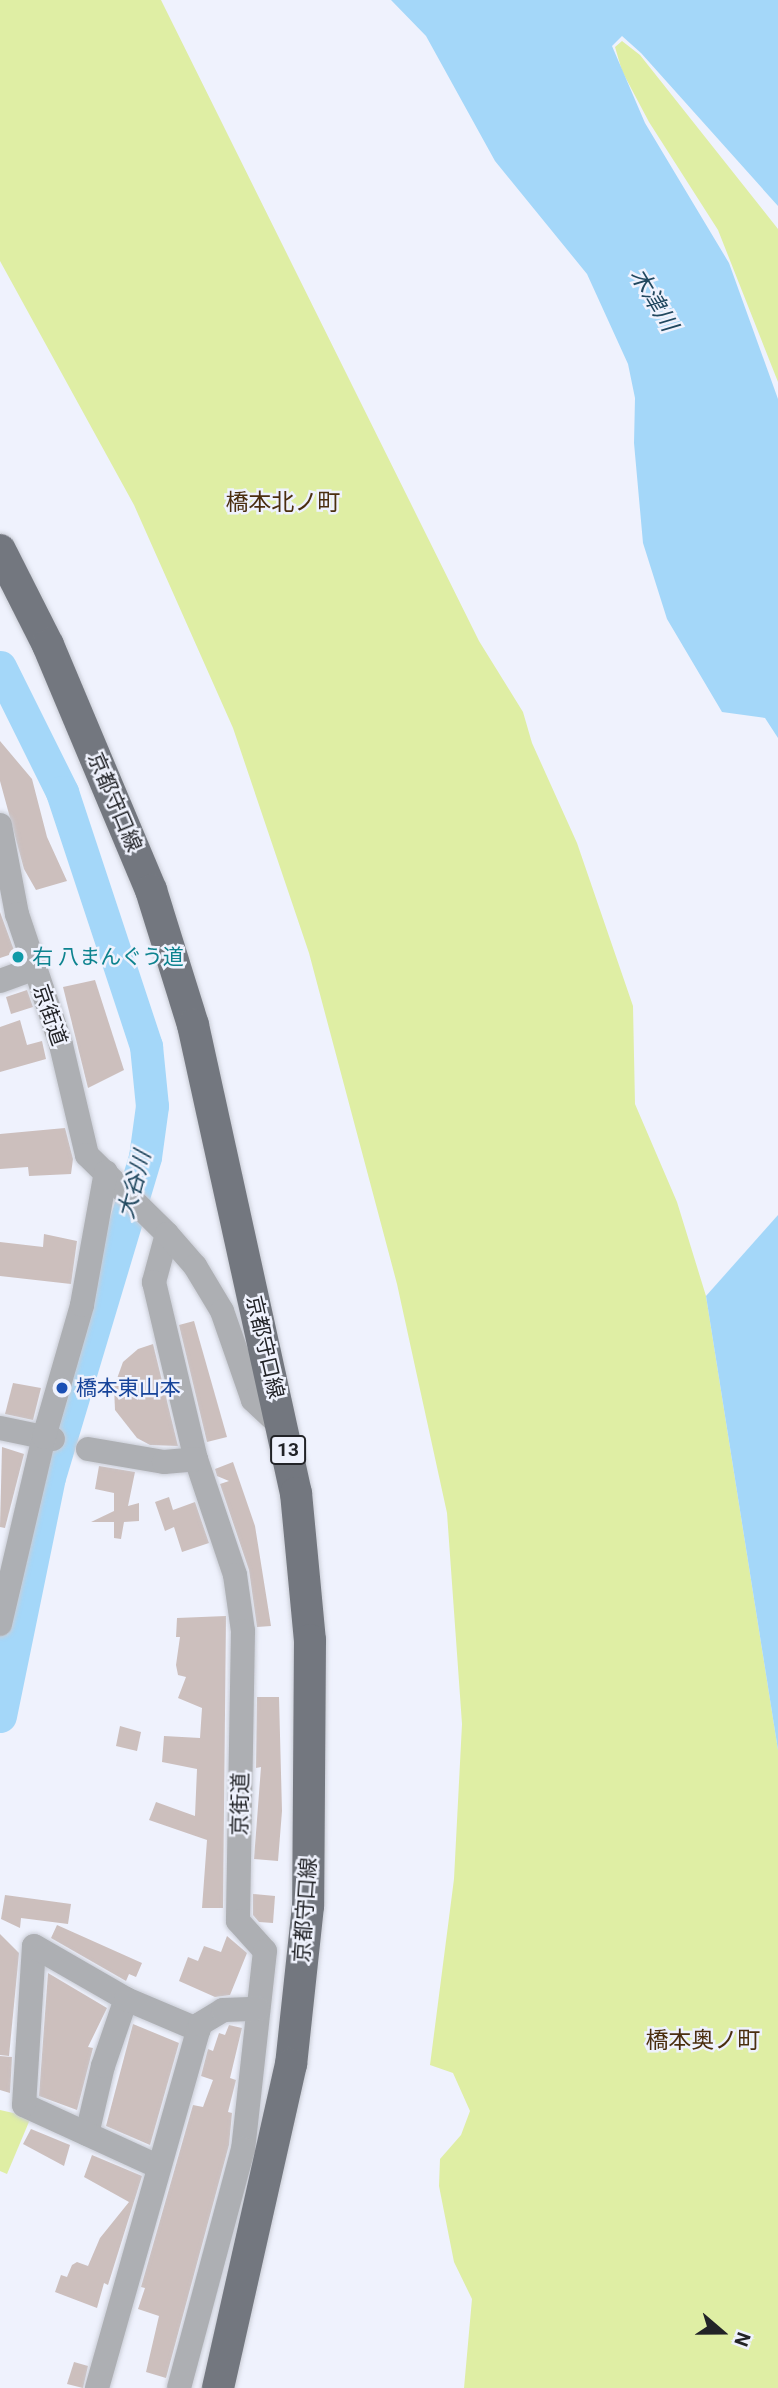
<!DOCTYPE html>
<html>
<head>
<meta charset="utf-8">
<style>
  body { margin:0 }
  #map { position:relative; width:778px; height:2388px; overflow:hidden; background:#eff2fd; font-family:Roboto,"Noto Sans JP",sans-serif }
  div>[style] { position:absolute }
  .green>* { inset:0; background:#dfeea4 }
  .water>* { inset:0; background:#a4d7f9 }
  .river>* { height:33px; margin:-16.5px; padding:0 16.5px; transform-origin:16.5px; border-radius:16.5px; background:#a4d7f9 }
  .building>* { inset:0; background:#ccbfbd }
  .roads { filter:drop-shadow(0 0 2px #cacdd6) drop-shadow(0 0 2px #cacdd6) }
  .minor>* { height:24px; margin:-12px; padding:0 12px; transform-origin:12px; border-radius:12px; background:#adafb3 }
  .major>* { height:32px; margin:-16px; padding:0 16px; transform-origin:16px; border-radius:16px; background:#73777f }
  .dots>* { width:19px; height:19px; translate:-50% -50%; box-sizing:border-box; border:4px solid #eff2fd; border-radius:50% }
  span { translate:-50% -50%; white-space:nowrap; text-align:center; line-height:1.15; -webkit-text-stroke:5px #eff2fd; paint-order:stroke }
  .shield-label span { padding:2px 5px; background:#eff2fd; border:2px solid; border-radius:5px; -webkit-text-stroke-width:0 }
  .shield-label { font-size:19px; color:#222327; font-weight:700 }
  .street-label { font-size:21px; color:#222327 }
  .culture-label { font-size:21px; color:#0d838f }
  .left { translate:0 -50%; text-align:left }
  .transit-label { font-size:21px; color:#164399 }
  .water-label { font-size:23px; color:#21485f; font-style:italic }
  .neighbourhood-label { font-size:23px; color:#4a2e0f }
  .north { position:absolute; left:687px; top:2297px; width:70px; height:70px; -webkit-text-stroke:5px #eff2fd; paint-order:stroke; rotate:110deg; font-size:19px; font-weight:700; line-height:28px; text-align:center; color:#222327 }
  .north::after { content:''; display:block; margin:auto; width:24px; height:32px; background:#222327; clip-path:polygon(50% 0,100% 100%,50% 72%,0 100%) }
</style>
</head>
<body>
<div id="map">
  <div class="green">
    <div style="clip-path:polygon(0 0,161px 0,479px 641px,523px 712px,532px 743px,577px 843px,633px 1006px,635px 1104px,677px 1202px,706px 1296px,778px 1750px,778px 2388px,464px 2388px,472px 2299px,454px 2262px,439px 2186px,440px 2159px,461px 2135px,470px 2111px,453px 2073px,430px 2065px,454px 1879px,462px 1724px,447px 1513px,397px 1284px,309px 953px,233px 728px,134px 505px,0 261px)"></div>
    <div style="clip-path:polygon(622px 41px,640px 55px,778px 229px,778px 382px,718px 230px,649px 122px,622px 71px,615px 47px)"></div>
    <div style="clip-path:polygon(0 2110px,31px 2117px,7px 2174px,0 2171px)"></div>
  </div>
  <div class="water">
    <div style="clip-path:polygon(391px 0,778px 0,778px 206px,641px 53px,622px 36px,612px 46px,645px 123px,729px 263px,778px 399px,778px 738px,765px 718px,722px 712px,667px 619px,643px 543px,634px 443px,635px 398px,628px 364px,587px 274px,495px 161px,426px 36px)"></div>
    <div style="clip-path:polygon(778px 1215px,778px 1750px,706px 1296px)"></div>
  </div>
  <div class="river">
    <div style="left:0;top:667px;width:140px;rotate:63.6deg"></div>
    <div style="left:62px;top:792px;width:268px;rotate:71.7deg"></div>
    <div style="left:146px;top:1046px;width:60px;rotate:84.3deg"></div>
    <div style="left:152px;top:1106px;width:51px;rotate:97.8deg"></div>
    <div style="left:145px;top:1157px;width:334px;rotate:106.7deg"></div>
    <div style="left:49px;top:1477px;width:244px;rotate:101.6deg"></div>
  </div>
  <div class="building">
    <div style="clip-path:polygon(0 741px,32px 779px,47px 837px,67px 881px,36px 890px,24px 869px,0 781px)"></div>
    <div style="clip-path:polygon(0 912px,15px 953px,0 958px)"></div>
    <div style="clip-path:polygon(95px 980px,124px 1070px,88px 1088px,63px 987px)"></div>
    <div style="clip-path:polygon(27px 990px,33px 1007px,11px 1014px,6px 997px)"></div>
    <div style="clip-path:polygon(20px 1020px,27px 1045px,42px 1041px,46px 1059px,0 1072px,0 1027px)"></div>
    <div style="clip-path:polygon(65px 1128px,73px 1159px,71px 1174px,29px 1176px,28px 1167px,0 1169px,0 1134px)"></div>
    <div style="clip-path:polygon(44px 1234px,77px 1241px,71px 1284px,0 1276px,0 1242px,43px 1247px)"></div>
    <div style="clip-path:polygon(194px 1321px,227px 1437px,207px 1442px,179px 1325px)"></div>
    <div style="clip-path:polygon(153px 1344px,178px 1446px,150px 1445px,137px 1438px,115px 1410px,114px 1387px,123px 1362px,138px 1349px)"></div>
    <div style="clip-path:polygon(13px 1383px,41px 1388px,33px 1420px,5px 1414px)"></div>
    <div style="clip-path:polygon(2px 1447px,24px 1454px,5px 1528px,0 1527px)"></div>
    <div style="clip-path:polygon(233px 1462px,255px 1526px,271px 1626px,257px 1627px,249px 1570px,220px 1484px,229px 1481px,217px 1476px,215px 1469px)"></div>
    <div style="clip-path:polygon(99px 1466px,135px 1472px,128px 1506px,139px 1503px,139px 1521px,124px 1522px,121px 1539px,114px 1538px,114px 1522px,91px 1522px,114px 1511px,114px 1493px,95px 1489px)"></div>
    <div style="clip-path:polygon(169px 1497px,173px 1510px,195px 1502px,209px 1543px,182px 1552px,174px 1527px,165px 1531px,155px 1502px)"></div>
    <div style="clip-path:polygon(226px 1616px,223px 1908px,202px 1908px,207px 1840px,149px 1820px,156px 1802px,195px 1816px,197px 1769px,162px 1762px,164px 1736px,200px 1738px,202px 1708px,178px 1698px,186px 1677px,178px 1675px,176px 1665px,180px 1637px,176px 1637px,177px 1618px)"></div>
    <div style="clip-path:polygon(257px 1697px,279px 1697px,282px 1811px,278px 1861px,254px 1859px,261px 1767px,256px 1768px)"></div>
    <div style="clip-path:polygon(120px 1726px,141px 1732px,137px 1751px,116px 1746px)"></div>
    <div style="clip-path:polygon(253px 1894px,275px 1896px,273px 1923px,259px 1922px,253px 1915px)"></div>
    <div style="clip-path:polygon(5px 1895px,71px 1904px,68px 1924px,21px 1918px,20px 1928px,1px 1919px)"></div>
    <div style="clip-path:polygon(57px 1925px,142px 1963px,136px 1977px,129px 1974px,126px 1981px,51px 1938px)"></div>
    <div style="clip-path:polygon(0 1934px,19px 1953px,9px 2056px,0 2055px)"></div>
    <div style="clip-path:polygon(227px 1936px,247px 1953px,230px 1995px,215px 1997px,179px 1981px,188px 1957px,198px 1961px,204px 1946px,221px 1952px)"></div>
    <div style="clip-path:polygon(48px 1973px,107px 2008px,88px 2047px,93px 2048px,77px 2110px,39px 2096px)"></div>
    <div style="clip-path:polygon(133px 2024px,179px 2043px,150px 2145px,106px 2126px)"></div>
    <div style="clip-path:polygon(229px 2025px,242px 2028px,230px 2078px,236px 2080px,228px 2112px,232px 2113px,229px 2145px,166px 2378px,146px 2372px,159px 2316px,138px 2309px,145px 2288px,141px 2287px,193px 2105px,203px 2107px,213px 2080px,201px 2076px,208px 2049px,213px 2051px,219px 2033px,225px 2035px)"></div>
    <div style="clip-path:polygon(0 2056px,12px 2057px,10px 2093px,0 2090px)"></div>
    <div style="clip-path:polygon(31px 2129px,70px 2145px,64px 2166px,23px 2144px)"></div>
    <div style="clip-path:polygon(92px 2155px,142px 2176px,108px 2285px,104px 2283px,97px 2308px,55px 2292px,61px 2275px,67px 2277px,72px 2265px,77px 2262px,88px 2266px,100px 2238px,129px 2202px,84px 2177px)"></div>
    <div style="clip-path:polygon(74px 2362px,88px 2366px,83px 2388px,67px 2384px)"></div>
  </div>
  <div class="roads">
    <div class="minor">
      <div style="left:0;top:825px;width:91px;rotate:79.2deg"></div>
      <div style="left:17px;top:914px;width:138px;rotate:71.4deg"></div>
      <div style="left:61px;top:1045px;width:113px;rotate:76.7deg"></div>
      <div style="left:87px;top:1155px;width:112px;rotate:44.6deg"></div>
      <div style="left:167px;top:1234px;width:50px;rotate:105.2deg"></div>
      <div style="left:154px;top:1282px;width:182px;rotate:76.7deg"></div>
      <div style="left:196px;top:1459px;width:122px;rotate:71.4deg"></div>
      <div style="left:235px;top:1575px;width:57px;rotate:81.9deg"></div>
      <div style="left:243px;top:1631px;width:290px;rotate:91deg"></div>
      <div style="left:238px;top:1921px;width:40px;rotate:48deg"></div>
      <div style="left:265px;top:1951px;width:199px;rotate:96.3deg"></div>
      <div style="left:243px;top:2149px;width:247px;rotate:105deg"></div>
      <div style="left:0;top:981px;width:35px;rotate:-20deg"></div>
      <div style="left:167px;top:1234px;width:43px;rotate:48.8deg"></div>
      <div style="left:195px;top:1266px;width:52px;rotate:59deg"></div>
      <div style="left:222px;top:1311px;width:94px;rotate:70.8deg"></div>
      <div style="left:253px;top:1400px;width:42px;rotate:43.1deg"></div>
      <div style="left:0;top:1428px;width:54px;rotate:11.7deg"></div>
      <div style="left:88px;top:1449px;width:77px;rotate:9.7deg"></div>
      <div style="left:164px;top:1462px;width:32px;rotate:-5deg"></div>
      <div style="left:0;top:1624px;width:192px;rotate:-76.8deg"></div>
      <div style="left:44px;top:1437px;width:137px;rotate:-73.9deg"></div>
      <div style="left:82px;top:1305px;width:135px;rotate:-79.8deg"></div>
      <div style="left:87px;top:2134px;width:70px;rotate:-76.8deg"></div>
      <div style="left:103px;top:2066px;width:71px;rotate:-71.1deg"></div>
      <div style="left:157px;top:2166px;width:146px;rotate:-155.4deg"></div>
      <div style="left:24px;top:2105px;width:159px;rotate:-86.4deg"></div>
      <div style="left:34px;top:1946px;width:106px;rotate:29.9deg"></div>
      <div style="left:126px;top:1999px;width:79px;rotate:23deg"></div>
      <div style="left:97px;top:2388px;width:378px;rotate:-74.2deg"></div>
      <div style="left:200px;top:2024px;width:27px;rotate:-31deg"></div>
      <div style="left:223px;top:2010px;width:35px;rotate:-2deg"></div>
    </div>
    <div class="major">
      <div style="left:0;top:550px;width:106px;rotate:63.2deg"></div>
      <div style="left:48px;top:645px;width:266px;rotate:67.2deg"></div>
      <div style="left:151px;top:890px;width:141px;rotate:72.7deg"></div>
      <div style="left:193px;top:1025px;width:479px;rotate:77.6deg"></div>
      <div style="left:296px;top:1493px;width:148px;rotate:84.6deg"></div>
      <div style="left:310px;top:1640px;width:266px;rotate:90.4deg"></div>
      <div style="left:308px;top:1906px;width:159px;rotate:96.1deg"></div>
      <div style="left:291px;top:2064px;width:332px;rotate:102.7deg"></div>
    </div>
  </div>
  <div class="dots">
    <div style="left:18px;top:957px;background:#0f9aa8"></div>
    <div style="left:62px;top:1388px;background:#1a4fb4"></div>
  </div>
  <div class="shield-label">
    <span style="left:288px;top:1450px">13</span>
  </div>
  <div class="street-label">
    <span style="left:115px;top:802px;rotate:67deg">京都守口線</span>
    <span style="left:50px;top:1015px;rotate:71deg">京街道</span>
    <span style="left:265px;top:1347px;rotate:77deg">京都守口線</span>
    <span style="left:240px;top:1804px;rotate:-89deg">京街道</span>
    <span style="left:305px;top:1910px;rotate:-86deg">京都守口線</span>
  </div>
  <div class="culture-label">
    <span class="left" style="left:32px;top:957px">右 八まんぐう道</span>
  </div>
  <div class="transit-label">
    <span class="left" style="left:76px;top:1388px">橋本東山本</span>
  </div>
  <div class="water-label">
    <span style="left:653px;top:300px;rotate:59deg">木津川</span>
    <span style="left:135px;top:1185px;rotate:-75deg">大谷川</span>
  </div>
  <div class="neighbourhood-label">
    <span style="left:283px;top:503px">橋本北ノ町</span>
    <span style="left:703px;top:2041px">橋本奥ノ町</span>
  </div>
  <div class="north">N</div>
</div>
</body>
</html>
